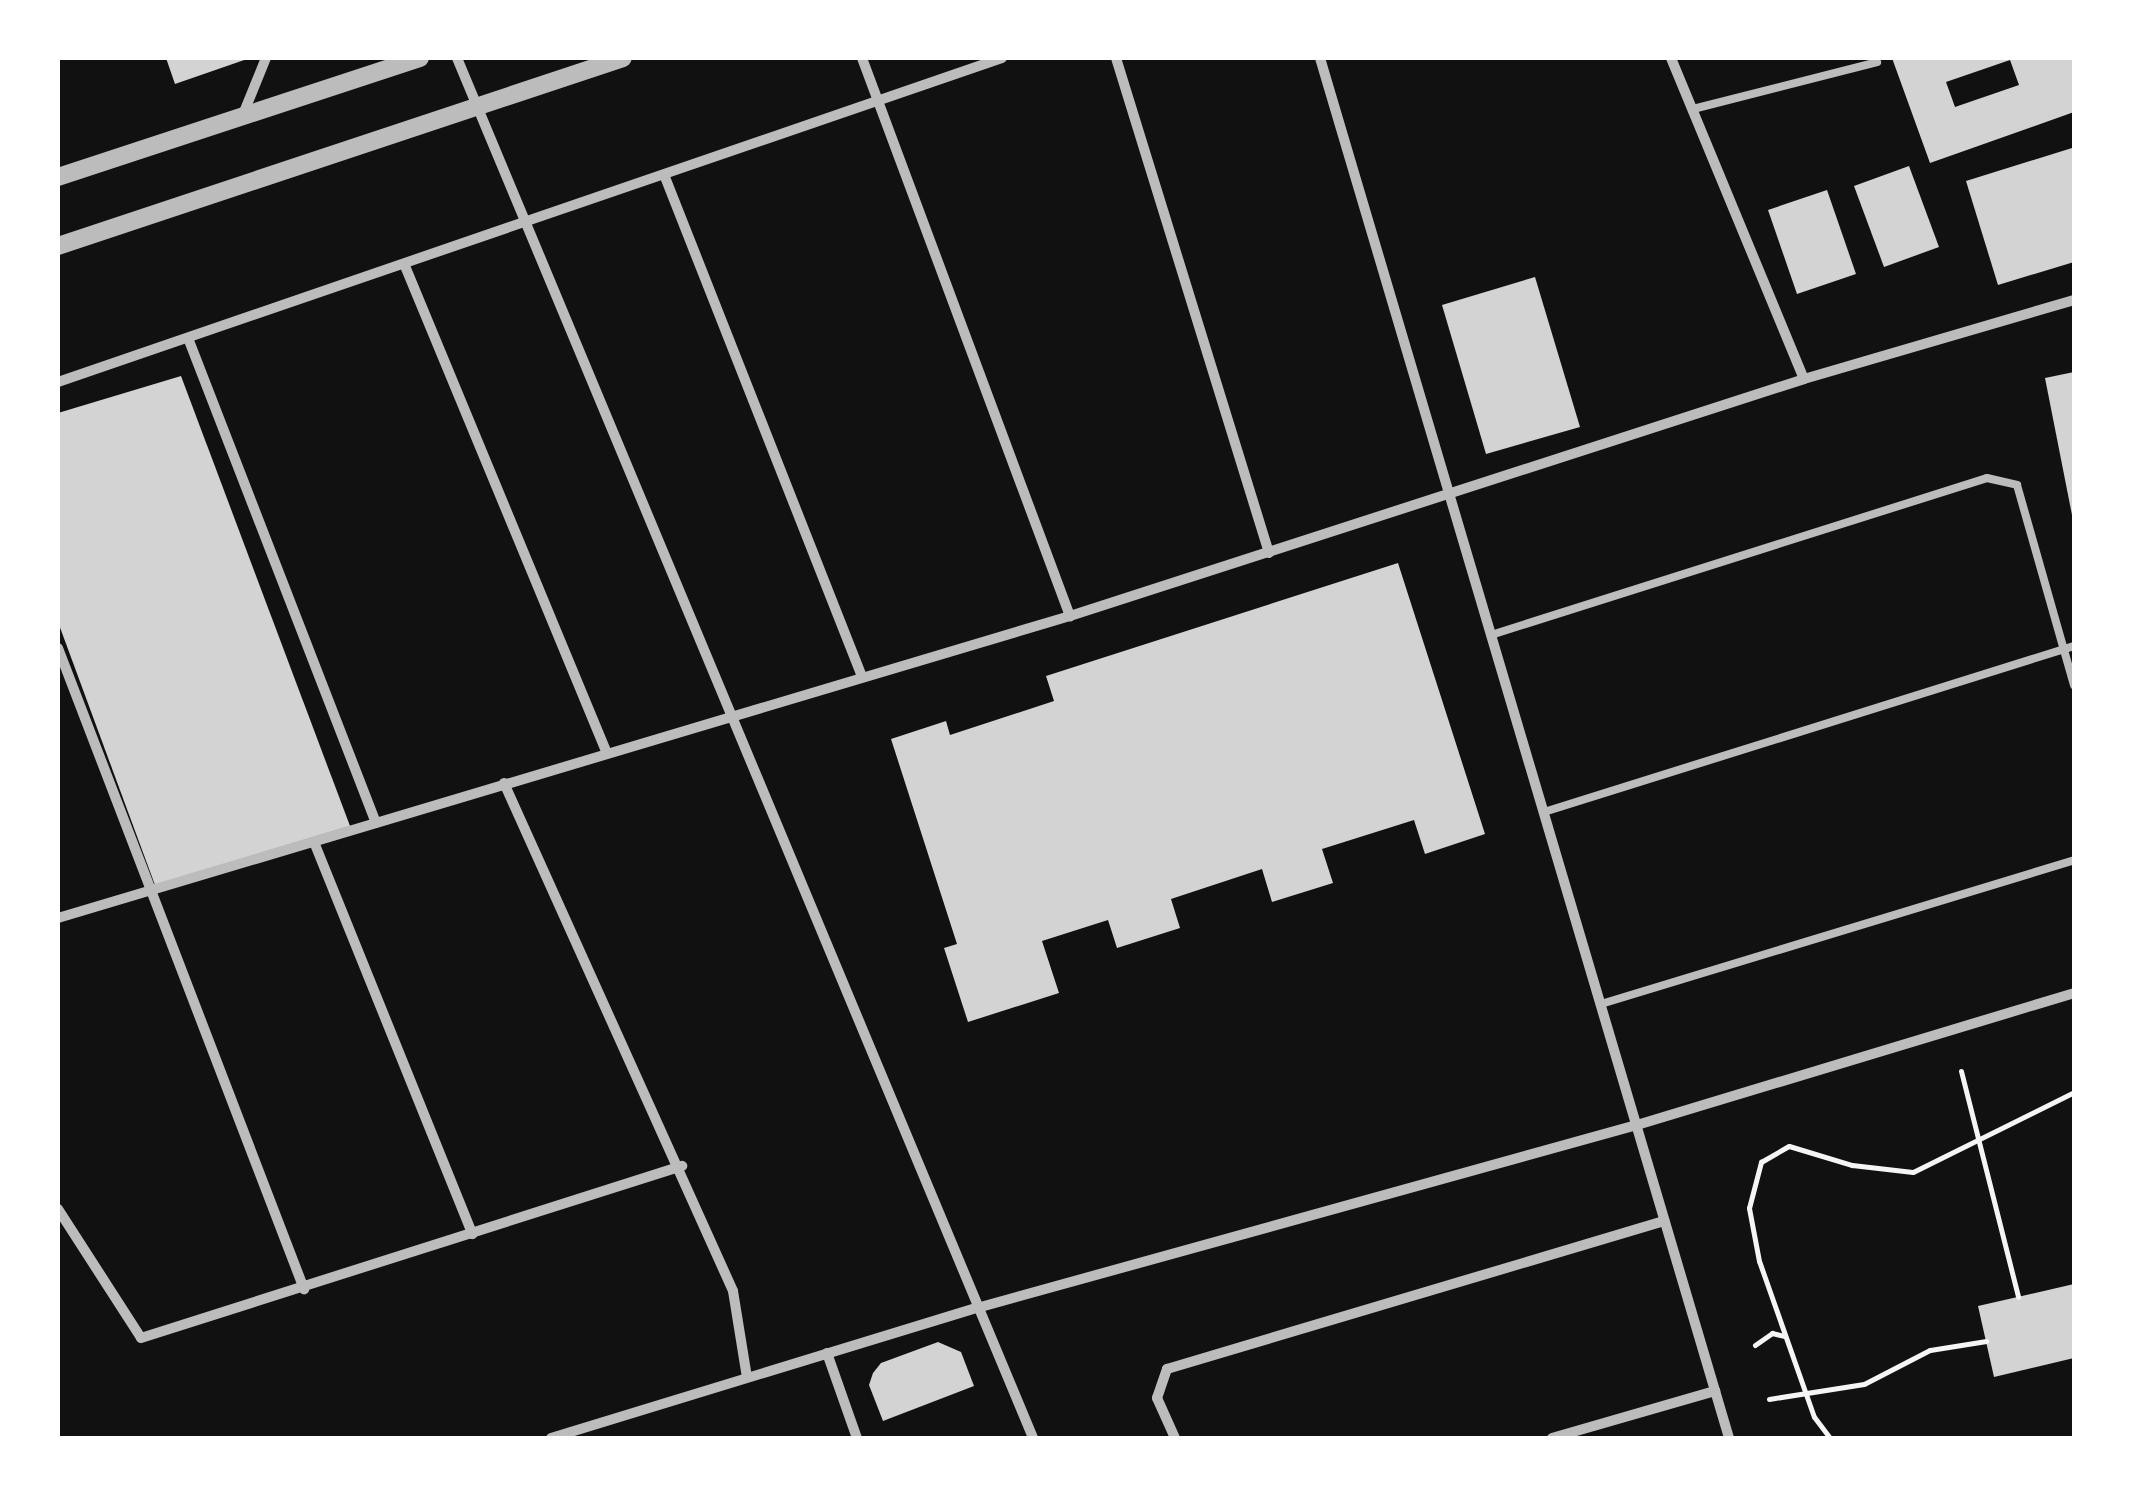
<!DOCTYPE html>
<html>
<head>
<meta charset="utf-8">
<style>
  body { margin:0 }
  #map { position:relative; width:2132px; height:1496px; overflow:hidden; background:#111; font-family:"Fira Sans",sans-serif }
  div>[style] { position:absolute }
  .building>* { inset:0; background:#d3d3d3 }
  .path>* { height:5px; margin:-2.5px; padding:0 2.5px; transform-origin:2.5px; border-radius:2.5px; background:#f5f5f5 }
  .service>* { height:8px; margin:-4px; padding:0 4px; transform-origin:4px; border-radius:4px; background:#bcbcbc }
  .minor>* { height:10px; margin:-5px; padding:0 5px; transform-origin:5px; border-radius:5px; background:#bcbcbc }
  .tertiary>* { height:18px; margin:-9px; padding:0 9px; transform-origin:9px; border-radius:9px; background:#bcbcbc }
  span { translate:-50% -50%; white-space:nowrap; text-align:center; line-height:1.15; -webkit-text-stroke:9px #fff; paint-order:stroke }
  .frame { position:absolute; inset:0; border:60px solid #fff; pointer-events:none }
</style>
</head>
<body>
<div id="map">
  <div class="building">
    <div style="clip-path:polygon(166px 58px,250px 58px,175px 84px)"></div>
    <div style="clip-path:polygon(evenodd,1892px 58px,2074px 58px,2074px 112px,1930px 163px,1892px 58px,2010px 60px,2019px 85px,1955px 107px,1946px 82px,2010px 60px)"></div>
    <div style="clip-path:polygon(2072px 148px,2074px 262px,1998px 285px,1966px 181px)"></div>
    <div style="clip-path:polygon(1909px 166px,1939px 247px,1884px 267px,1854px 186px)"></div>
    <div style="clip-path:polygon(1827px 190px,1856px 274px,1797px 294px,1768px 210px)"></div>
    <div style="clip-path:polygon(1535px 277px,1580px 427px,1486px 454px,1442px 305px)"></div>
    <div style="clip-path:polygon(2074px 372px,2074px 520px,2073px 520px,2045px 378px)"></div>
    <div style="clip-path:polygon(181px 376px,350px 826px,155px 885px,58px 622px,58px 413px)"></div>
    <div style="clip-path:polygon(1398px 563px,1485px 834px,1425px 854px,1414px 820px,1322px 849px,1333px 883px,1272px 902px,1262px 869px,1171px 899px,1180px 928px,1117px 948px,1108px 920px,1042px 941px,1059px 993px,968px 1022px,944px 948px,957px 944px,891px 739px,946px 721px,950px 735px,1054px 701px,1046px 676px)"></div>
    <div style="clip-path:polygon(2074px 1284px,2074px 1358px,1994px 1377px,1978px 1306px)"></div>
    <div style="clip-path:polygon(938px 1342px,961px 1352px,974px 1386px,883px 1421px,869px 1385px,873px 1373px,881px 1363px)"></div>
  </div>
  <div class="path">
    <div style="left:1961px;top:1071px;width:233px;rotate:75.8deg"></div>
    <div style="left:1755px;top:1345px;width:21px;rotate:-35deg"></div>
    <div style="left:1772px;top:1333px;width:12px;rotate:14deg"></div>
    <div style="left:1769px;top:1399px;width:96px;rotate:-9deg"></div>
    <div style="left:1864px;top:1384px;width:74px;rotate:-27.3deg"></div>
    <div style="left:1930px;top:1350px;width:57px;rotate:-9.1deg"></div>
    <div style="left:1830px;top:1438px;width:26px;rotate:-127deg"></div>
    <div style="left:1814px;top:1417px;width:165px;rotate:-109.4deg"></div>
    <div style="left:1759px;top:1261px;width:54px;rotate:-100.7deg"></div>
    <div style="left:1749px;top:1208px;width:48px;rotate:-75.4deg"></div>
    <div style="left:1761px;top:1162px;width:32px;rotate:-30deg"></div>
    <div style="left:1789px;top:1146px;width:66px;rotate:16.8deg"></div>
    <div style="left:1852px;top:1165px;width:61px;rotate:6.5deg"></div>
    <div style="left:1913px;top:1172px;width:180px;rotate:-26.4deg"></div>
  </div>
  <div class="service">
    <div style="left:1693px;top:109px;width:190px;rotate:-14.3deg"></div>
    <div style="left:1491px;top:635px;width:520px;rotate:-17.56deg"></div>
    <div style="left:1987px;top:478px;width:31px;rotate:13deg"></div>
    <div style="left:2017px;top:485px;width:208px;rotate:74.1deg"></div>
    <div style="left:1544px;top:812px;width:555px;rotate:-17.39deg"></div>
    <div style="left:1601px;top:1004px;width:494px;rotate:-16.9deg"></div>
  </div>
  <div class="minor">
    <div style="left:457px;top:58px;width:1495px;rotate:67.34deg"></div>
    <div style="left:862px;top:58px;width:596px;rotate:69.56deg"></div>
    <div style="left:1116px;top:58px;width:518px;rotate:72.82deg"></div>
    <div style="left:1320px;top:58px;width:1439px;rotate:73.49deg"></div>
    <div style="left:1671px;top:58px;width:347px;rotate:67.5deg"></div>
    <div style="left:242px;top:117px;width:64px;rotate:-67.9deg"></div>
    <div style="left:665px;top:177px;width:534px;rotate:68.48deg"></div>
    <div style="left:405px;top:266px;width:525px;rotate:67.49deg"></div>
    <div style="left:188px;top:338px;width:520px;rotate:68.81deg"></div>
    <div style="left:58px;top:382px;width:998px;rotate:-18.94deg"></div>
    <div style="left:58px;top:648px;width:687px;rotate:69deg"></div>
    <div style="left:504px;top:783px;width:557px;rotate:65.73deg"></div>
    <div style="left:733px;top:1291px;width:87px;rotate:80.8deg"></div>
    <div style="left:314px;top:842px;width:423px;rotate:68deg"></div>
    <div style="left:58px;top:918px;width:1056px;rotate:-16.62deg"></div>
    <div style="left:1070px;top:616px;width:771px;rotate:-17.89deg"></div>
    <div style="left:1804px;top:379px;width:281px;rotate:-16.3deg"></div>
    <div style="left:58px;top:1209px;width:153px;rotate:57.2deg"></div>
    <div style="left:141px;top:1338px;width:568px;rotate:-17.64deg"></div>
    <div style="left:827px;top:1353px;width:90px;rotate:70.6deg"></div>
    <div style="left:551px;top:1438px;width:445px;rotate:-17deg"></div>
    <div style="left:977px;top:1308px;width:685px;rotate:-15.5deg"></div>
    <div style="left:1637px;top:1125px;width:457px;rotate:-16.8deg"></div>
    <div style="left:1175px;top:1438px;width:44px;rotate:-114.2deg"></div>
    <div style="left:1157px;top:1398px;width:31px;rotate:-71deg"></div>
    <div style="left:1167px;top:1369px;width:519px;rotate:-16.58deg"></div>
    <div style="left:1552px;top:1438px;width:170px;rotate:-16.1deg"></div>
  </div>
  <div class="tertiary">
    <div style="left:58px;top:177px;width:381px;rotate:-18.2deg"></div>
    <div style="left:58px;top:246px;width:595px;rotate:-18.4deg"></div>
  </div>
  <div class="frame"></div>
</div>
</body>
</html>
